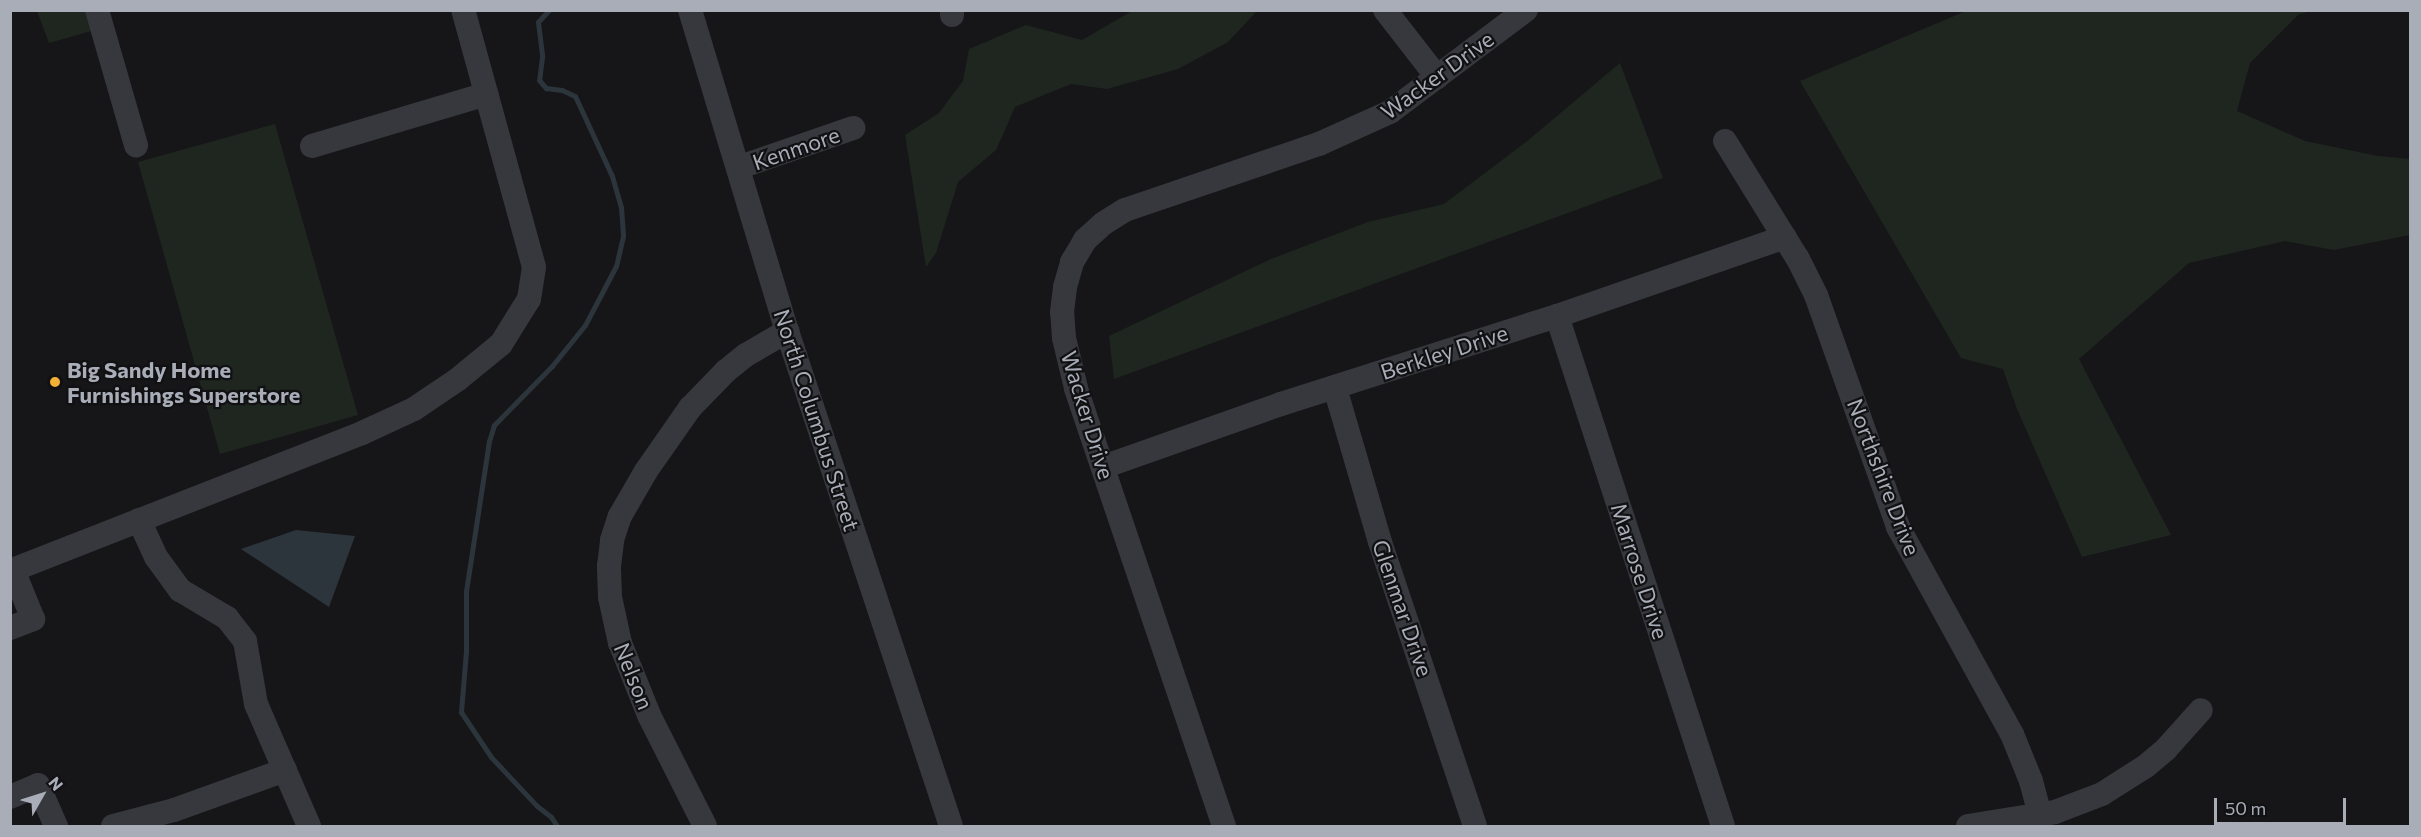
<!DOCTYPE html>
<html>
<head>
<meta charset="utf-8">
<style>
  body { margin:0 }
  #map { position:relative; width:2421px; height:837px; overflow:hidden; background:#161618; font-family:Commissioner,sans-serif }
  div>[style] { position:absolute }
  .green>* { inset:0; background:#1e261f }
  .water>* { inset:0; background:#2c353c }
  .stream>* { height:5px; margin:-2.5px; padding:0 2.5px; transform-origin:2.5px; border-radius:2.5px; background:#2c353c }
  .minor>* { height:24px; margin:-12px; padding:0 12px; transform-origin:12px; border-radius:12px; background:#37383d }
  .dots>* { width:16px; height:16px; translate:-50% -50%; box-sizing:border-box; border:3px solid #111113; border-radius:50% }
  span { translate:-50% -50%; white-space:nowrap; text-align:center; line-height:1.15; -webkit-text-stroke:4.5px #111113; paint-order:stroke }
  .street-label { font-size:22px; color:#a8adb8 }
  .poi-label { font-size:22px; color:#a8adb8; font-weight:700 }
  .left { translate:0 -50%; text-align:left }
  .frame { position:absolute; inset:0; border:12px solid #a8adb8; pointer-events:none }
  .north { position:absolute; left:12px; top:765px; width:60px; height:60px; -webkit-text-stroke:4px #111113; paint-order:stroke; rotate:51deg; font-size:16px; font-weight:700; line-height:24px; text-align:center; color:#a8adb8 }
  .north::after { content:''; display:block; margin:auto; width:21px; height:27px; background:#a8adb8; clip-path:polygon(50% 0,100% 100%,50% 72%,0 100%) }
  .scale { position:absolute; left:2214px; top:798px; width:132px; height:27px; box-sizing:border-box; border:3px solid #a8adb8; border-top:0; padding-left:8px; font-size:18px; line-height:21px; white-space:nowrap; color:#a8adb8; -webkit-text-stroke:4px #111113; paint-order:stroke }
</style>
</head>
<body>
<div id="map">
  <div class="green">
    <div style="clip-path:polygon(37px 11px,89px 11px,95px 30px,49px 43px)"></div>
    <div style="clip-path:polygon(1132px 11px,1257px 11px,1228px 42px,1178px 69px,1107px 89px,1071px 84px,1015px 107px,996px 150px,958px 182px,936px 253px,926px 267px,905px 135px,939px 113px,963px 81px,969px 49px,1026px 25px,1082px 40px)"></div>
    <div style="clip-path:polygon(1966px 11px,2310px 11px,2298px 15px,2250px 63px,2237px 111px,2305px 141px,2378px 156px,2410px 159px,2410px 235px,2334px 250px,2285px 241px,2189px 263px,2079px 359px,2171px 535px,2082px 557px,2017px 409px,2003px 369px,1961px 358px,1800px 81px)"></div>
    <div style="clip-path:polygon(1620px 63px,1663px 178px,1114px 379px,1109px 336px,1271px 259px,1368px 222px,1444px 204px,1526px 142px)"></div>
    <div style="clip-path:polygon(275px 124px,358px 415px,220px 454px,138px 162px)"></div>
  </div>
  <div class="water">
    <div style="clip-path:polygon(296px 530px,355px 536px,329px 607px,241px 549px)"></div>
  </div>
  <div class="stream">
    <div style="left:549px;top:10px;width:16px;rotate:133deg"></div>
    <div style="left:538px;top:22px;width:35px;rotate:83deg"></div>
    <div style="left:542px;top:57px;width:23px;rotate:97deg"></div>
    <div style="left:539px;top:80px;width:11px;rotate:49deg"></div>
    <div style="left:546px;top:88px;width:16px;rotate:7deg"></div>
    <div style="left:562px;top:90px;width:14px;rotate:25deg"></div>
    <div style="left:575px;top:96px;width:88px;rotate:65.2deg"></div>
    <div style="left:612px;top:176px;width:32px;rotate:74deg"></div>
    <div style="left:621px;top:207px;width:29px;rotate:86deg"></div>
    <div style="left:623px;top:236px;width:31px;rotate:103deg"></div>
    <div style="left:616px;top:266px;width:67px;rotate:117.7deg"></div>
    <div style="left:585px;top:325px;width:53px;rotate:128.8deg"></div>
    <div style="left:552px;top:366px;width:83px;rotate:134.5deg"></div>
    <div style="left:494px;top:425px;width:17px;rotate:107deg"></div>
    <div style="left:489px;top:441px;width:153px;rotate:98.7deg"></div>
    <div style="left:466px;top:592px;width:59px;rotate:90deg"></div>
    <div style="left:466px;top:651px;width:61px;rotate:94.7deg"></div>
    <div style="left:461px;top:712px;width:54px;rotate:56.3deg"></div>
    <div style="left:491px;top:757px;width:67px;rotate:46.8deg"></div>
    <div style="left:537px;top:806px;width:18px;rotate:38deg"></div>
    <div style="left:551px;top:817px;width:11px;rotate:56deg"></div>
  </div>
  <div class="minor">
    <div style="left:97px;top:10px;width:141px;rotate:73.9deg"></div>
    <div style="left:690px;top:10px;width:335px;rotate:73.2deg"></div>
    <div style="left:787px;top:331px;width:521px;rotate:71.67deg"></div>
    <div style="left:1385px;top:10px;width:85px;rotate:52.2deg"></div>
    <div style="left:952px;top:15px;width:5px;rotate:-90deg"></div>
    <div style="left:1725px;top:141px;width:139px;rotate:58.3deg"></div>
    <div style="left:1798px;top:259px;width:40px;rotate:63.4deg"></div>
    <div style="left:1816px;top:295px;width:246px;rotate:70.5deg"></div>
    <div style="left:1898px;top:527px;width:236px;rotate:61.2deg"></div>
    <div style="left:2012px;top:734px;width:51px;rotate:68deg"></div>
    <div style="left:2031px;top:781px;width:35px;rotate:75deg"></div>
    <div style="left:312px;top:146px;width:182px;rotate:-16.6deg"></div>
    <div style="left:740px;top:167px;width:120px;rotate:-19deg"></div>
    <div style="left:1557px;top:316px;width:536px;rotate:71.97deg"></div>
    <div style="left:1335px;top:388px;width:160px;rotate:73.7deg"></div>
    <div style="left:1380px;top:542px;width:299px;rotate:71.5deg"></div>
    <div style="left:1103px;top:467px;width:189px;rotate:-19.5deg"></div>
    <div style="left:1281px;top:404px;width:290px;rotate:-17.7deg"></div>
    <div style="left:1557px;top:316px;width:241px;rotate:-19.1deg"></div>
    <div style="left:139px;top:520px;width:41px;rotate:65.3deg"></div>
    <div style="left:156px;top:557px;width:41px;rotate:54deg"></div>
    <div style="left:180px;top:590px;width:55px;rotate:30.8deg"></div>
    <div style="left:227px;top:618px;width:29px;rotate:52deg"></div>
    <div style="left:245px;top:641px;width:64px;rotate:80.1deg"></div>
    <div style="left:256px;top:704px;width:133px;rotate:66.5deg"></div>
    <div style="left:10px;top:571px;width:378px;rotate:-21.4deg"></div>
    <div style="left:362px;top:433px;width:57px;rotate:-24.8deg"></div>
    <div style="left:414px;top:409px;width:52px;rotate:-34deg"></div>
    <div style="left:457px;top:380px;width:57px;rotate:-39.3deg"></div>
    <div style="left:501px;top:344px;width:53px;rotate:-58.1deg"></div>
    <div style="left:529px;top:299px;width:32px;rotate:-81deg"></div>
    <div style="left:534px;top:267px;width:267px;rotate:-105.4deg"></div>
    <div style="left:10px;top:628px;width:25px;rotate:-21deg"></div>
    <div style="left:33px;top:619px;width:53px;rotate:-112.2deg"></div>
    <div style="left:10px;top:797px;width:30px;rotate:-23deg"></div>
    <div style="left:38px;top:785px;width:45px;rotate:66.3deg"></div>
    <div style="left:113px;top:826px;width:63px;rotate:-14.7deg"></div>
    <div style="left:174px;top:810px;width:118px;rotate:-19.8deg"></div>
    <div style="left:705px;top:826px;width:124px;rotate:-116.8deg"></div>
    <div style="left:649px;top:715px;width:78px;rotate:-111.9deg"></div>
    <div style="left:620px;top:643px;width:47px;rotate:-102.3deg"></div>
    <div style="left:610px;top:597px;width:31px;rotate:-92deg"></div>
    <div style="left:609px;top:566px;width:26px;rotate:-83deg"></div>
    <div style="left:612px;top:540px;width:25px;rotate:-72deg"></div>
    <div style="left:620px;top:516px;width:52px;rotate:-60deg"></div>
    <div style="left:646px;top:471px;width:77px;rotate:-55.1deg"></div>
    <div style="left:690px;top:408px;width:52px;rotate:-45.8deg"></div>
    <div style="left:726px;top:371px;width:26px;rotate:-39deg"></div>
    <div style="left:746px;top:355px;width:48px;rotate:-30.3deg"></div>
    <div style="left:1224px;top:826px;width:462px;rotate:-108.7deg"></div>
    <div style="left:1076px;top:388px;width:51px;rotate:-103.5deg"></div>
    <div style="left:1064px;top:338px;width:26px;rotate:-94deg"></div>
    <div style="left:1062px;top:312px;width:25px;rotate:-83deg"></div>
    <div style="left:1065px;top:287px;width:26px;rotate:-74deg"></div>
    <div style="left:1072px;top:262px;width:26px;rotate:-59deg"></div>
    <div style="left:1085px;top:240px;width:25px;rotate:-42deg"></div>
    <div style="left:1104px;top:223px;width:25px;rotate:-32deg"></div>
    <div style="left:1125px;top:210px;width:205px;rotate:-18.8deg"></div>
    <div style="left:1319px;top:144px;width:78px;rotate:-24.3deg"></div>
    <div style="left:1390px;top:112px;width:170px;rotate:-36.9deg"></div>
    <div style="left:1968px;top:826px;width:88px;rotate:-9.1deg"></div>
    <div style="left:2055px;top:812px;width:50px;rotate:-21deg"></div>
    <div style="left:2102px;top:794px;width:52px;rotate:-32.5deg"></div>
    <div style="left:2146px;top:766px;width:26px;rotate:-40deg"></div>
    <div style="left:2166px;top:749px;width:52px;rotate:-48.1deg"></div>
  </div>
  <div class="dots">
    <div style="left:55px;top:382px;background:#f2b134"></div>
  </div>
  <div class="street-label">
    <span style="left:1437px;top:75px;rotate:-36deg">Wacker Drive</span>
    <span style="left:796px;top:148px;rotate:-19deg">Kenmore</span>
    <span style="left:1444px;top:352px;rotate:-18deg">Berkley Drive</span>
    <span style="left:1088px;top:415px;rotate:73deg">Wacker Drive</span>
    <span style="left:817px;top:420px;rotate:72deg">North Columbus Street</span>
    <span style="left:1884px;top:477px;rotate:69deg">Northshire Drive</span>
    <span style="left:1640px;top:571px;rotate:72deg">Marrose Drive</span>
    <span style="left:1403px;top:608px;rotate:71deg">Glenmar Drive</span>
    <span style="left:634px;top:676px;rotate:68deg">Nelson</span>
  </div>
  <div class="poi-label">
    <span class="left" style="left:67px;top:382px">Big Sandy Home<br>Furnishings Superstore</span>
  </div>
  <div class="frame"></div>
  <div class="north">N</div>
  <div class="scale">50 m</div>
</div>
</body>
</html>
